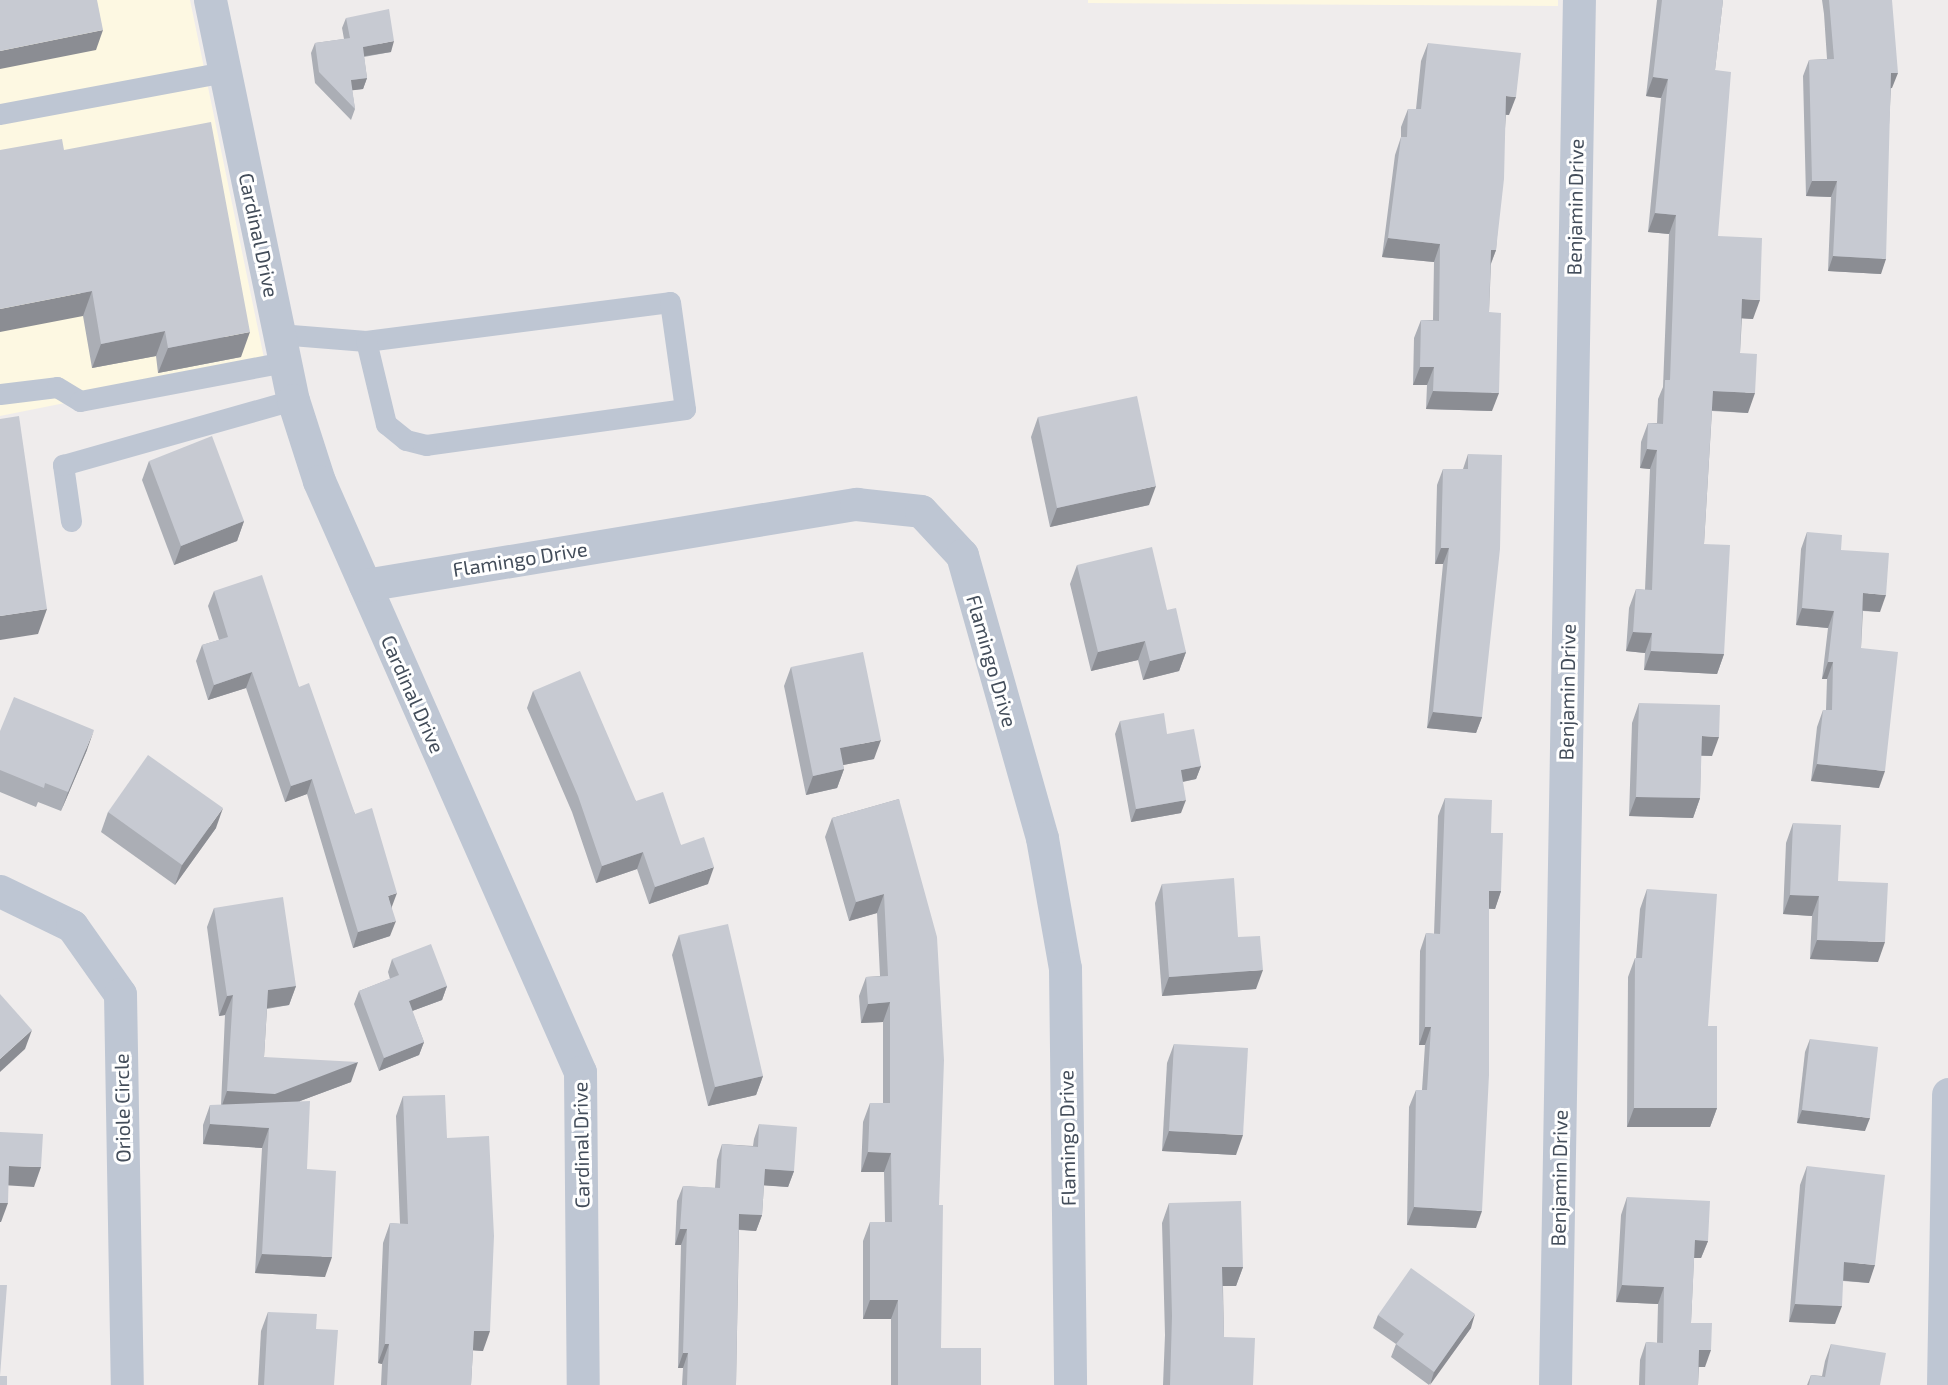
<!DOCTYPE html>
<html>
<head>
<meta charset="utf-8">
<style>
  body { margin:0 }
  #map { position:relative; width:1948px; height:1385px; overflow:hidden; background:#efecec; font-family:"Exo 2",sans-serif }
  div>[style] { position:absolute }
  .commercial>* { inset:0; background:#fdf8e2 }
  .lane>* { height:21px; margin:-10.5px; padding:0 10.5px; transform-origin:10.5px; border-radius:10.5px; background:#bec6d3 }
  .street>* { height:33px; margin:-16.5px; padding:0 16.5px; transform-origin:16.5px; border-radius:16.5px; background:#bec6d3 }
  .wall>* { inset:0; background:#abaeb5 }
  .shaded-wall>* { inset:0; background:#8b8d93 }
  .building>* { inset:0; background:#c7cad2 }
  span { translate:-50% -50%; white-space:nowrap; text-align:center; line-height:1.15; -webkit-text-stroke:6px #fff; paint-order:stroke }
  .street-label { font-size:20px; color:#434d5a }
</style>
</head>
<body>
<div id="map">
  <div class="commercial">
    <div style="clip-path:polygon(0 0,190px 0,265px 363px,0 416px)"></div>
    <div style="clip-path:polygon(1088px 0,1558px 0,1558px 6px,1088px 3px)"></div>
  </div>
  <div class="lane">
    <div style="left:0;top:114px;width:229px;rotate:-10.6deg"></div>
    <div style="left:279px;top:334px;width:87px;rotate:4.6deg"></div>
    <div style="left:366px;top:341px;width:306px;rotate:-7.3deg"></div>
    <div style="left:670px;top:302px;width:108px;rotate:82deg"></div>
    <div style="left:685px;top:409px;width:261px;rotate:172.1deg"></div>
    <div style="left:426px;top:445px;width:21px;rotate:-166deg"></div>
    <div style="left:406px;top:440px;width:26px;rotate:-141deg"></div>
    <div style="left:386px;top:424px;width:85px;rotate:-103.5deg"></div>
    <div style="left:0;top:394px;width:57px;rotate:-7deg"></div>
    <div style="left:57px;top:387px;width:27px;rotate:31deg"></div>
    <div style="left:80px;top:401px;width:209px;rotate:-10.8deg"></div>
    <div style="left:71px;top:521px;width:57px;rotate:-98.1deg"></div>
    <div style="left:63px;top:465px;width:239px;rotate:-15.8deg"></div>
  </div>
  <div class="street">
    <div style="left:210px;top:0;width:409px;rotate:78.3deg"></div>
    <div style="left:293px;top:400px;width:85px;rotate:72.2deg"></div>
    <div style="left:319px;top:481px;width:646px;rotate:66.17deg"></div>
    <div style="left:580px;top:1072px;width:313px;rotate:89.5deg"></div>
    <div style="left:365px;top:585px;width:498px;rotate:-9.4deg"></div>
    <div style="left:856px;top:504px;width:65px;rotate:6.1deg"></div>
    <div style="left:921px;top:511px;width:60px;rotate:47deg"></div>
    <div style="left:962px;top:555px;width:294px;rotate:74.2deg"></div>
    <div style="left:1042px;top:838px;width:132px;rotate:80deg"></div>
    <div style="left:1065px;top:968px;width:417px;rotate:89.3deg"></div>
    <div style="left:0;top:891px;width:80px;rotate:25.9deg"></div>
    <div style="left:72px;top:926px;width:83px;rotate:54.8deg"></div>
    <div style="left:120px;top:994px;width:391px;rotate:89deg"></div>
    <div style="left:1555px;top:1385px;width:1385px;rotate:-89.01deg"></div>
    <div style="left:1943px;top:1385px;width:291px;rotate:-89deg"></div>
  </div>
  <div class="wall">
    <div style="clip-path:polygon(1657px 0,1723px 0,1715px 70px,1718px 236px,1753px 319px,1742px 318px,1740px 353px,1748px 413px,1712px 411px,1704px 544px,1724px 654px,1717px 674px,1644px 670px,1645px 653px,1626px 651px,1629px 608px,1636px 589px,1645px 590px,1650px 469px,1640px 468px,1641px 442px,1648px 423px,1657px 423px,1658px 399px,1663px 387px,1669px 234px,1648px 232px,1661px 98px,1646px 96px)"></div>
    <div style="clip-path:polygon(1822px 0,1892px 0,1892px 88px,1891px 88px,1881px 274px,1828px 271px,1831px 197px,1806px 196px,1803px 76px,1809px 60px,1827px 59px,1824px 14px)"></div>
    <div style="clip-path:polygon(346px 18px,391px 52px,364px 57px,367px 78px,363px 89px,352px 90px,355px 109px,351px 120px,315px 83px,311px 53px,315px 43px,344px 39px,342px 28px)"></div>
    <div style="clip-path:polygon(1428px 43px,1509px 115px,1506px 115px,1496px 250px,1491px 264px,1489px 312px,1492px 411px,1426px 409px,1427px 385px,1413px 385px,1414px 338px,1421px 320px,1433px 320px,1434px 262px,1382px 257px,1395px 155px,1401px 137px,1401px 127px,1408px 109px,1416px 109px,1421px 61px)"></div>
    <div style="clip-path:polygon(64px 150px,241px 357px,158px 373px,156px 356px,92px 368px,83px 316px)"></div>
    <div style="clip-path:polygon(1038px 417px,1149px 505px,1050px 527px,1031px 437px)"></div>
    <div style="clip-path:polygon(1468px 454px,1482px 717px,1476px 733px,1427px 728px,1443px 564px,1435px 564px,1437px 485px,1443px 469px,1463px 469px)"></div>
    <div style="clip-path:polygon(149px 461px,244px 521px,237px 541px,174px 565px,142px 480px)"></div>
    <div style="clip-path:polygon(1807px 532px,1841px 550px,1880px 612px,1863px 611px,1861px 648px,1879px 788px,1811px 781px,1817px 727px,1823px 710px,1826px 710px,1827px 679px,1822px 679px,1828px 628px,1796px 625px,1801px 549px)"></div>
    <div style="clip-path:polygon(1077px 565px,1167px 610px,1186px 652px,1179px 671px,1143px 680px,1138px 660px,1091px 671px,1070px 584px)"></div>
    <div style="clip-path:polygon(214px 591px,299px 687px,355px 814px,392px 908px,390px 936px,353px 948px,307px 794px,285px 802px,246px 688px,208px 700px,196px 661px,202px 645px,219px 640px,208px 606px)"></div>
    <div style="clip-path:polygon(791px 667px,874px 759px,843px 765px,844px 769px,837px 788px,806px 795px,784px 686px)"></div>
    <div style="clip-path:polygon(533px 691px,636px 801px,681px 845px,708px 884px,649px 904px,637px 869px,596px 883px,572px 812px,527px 708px)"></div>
    <div style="clip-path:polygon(1639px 703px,1712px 756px,1701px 756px,1700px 798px,1693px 818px,1629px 816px,1632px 723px)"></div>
    <div style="clip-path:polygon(1120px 721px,1167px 734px,1201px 766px,1196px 779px,1183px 782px,1181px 813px,1131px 822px,1115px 734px)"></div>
    <div style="clip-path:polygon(0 731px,87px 750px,61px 811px,38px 802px,36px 807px,0 792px)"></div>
    <div style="clip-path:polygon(1445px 798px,1491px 833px,1501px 891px,1495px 909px,1489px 909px,1476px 1228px,1407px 1225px,1409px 1107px,1416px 1090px,1422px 1090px,1425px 1045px,1419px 1045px,1420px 951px,1426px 933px,1434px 934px,1438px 816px)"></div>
    <div style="clip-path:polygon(899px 799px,939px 1205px,941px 1348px,981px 1385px,891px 1385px,891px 1319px,863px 1319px,863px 1241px,870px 1222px,885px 1222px,884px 1172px,861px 1172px,863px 1122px,870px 1103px,883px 1103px,883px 1022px,861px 1023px,859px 996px,866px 977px,880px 976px,877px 913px,849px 921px,825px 837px,832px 818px)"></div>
    <div style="clip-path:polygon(108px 812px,216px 828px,175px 885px,101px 832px)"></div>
    <div style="clip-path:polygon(1793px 823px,1838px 881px,1878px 962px,1810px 959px,1812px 916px,1783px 914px,1786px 843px)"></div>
    <div style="clip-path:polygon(1162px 884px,1238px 937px,1256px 989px,1162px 996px,1155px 903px)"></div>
    <div style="clip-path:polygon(1647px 889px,1708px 1026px,1717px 1108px,1710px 1127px,1627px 1127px,1628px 977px,1635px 958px,1636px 958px,1640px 909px)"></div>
    <div style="clip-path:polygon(214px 908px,296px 986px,289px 1005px,267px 1009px,264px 1057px,351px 1082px,300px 1101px,307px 1169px,325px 1277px,255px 1273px,262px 1148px,203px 1144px,203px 1125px,210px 1105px,221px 1105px,225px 1015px,219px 1016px,207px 927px)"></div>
    <div style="clip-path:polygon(679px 935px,763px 1076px,756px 1095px,708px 1106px,672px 955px)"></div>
    <div style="clip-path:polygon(392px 959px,447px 986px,442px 1000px,412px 1011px,424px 1042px,419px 1055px,379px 1071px,354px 1004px,359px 991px,390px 979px,388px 972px)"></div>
    <div style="clip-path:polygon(1810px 1039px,1865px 1131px,1797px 1123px,1805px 1052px)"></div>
    <div style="clip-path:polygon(1174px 1044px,1236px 1155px,1162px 1151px,1167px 1063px)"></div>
    <div style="clip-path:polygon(403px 1096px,447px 1138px,483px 1351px,473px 1350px,471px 1385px,381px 1385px,382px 1364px,378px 1363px,383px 1243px,390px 1223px,400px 1224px,396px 1116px)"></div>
    <div style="clip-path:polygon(759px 1124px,794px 1171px,788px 1187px,764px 1185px,762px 1215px,756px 1231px,739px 1230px,736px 1385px,682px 1385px,683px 1368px,678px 1368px,681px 1245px,675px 1245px,677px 1201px,683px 1186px,715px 1188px,717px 1160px,722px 1144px,753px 1146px,754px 1139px)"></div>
    <div style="clip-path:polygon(1807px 1166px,1869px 1283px,1843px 1281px,1835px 1324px,1789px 1322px,1800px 1185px)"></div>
    <div style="clip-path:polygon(1627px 1197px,1708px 1241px,1701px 1258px,1694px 1258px,1691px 1323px,1705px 1367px,1699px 1367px,1698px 1385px,1639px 1385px,1640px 1360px,1646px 1342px,1657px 1343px,1658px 1304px,1616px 1302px,1621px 1215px)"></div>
    <div style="clip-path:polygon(1169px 1203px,1243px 1267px,1236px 1286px,1223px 1286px,1224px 1337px,1253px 1385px,1163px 1385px,1165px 1335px,1162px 1223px)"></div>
    <div style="clip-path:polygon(268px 1312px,316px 1329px,334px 1385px,258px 1385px,261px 1331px)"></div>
    <div style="clip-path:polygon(1378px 1315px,1471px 1328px,1429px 1385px,1391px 1357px,1396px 1344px,1373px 1328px)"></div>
    <div style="clip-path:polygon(1831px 1344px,1880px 1385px,1807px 1385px,1811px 1375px,1822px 1376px,1825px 1361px)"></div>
  </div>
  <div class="shaded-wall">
    <div style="clip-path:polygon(103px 30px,96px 50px,0 69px,0 51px)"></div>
    <div style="clip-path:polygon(394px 41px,391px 52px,359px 57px,363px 47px)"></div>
    <div style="clip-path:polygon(1891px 73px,1898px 73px,1892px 88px,1886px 89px)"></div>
    <div style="clip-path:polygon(1653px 77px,1668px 79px,1661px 98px,1646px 96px)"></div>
    <div style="clip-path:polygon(367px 78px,363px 89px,347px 91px,351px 80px)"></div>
    <div style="clip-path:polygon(1506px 96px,1516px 97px,1509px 115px,1499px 114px)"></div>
    <div style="clip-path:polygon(1812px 181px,1837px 181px,1831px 197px,1806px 196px)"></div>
    <div style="clip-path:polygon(1655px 213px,1676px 215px,1669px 234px,1648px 232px)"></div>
    <div style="clip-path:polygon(1388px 238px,1440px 244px,1434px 262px,1382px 257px)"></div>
    <div style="clip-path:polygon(1491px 250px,1496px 250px,1489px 268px)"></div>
    <div style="clip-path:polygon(1833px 256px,1886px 259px,1881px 274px,1828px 271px)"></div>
    <div style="clip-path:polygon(92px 291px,83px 316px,0 332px,0 309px)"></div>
    <div style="clip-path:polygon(1742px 299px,1760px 300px,1753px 319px,1735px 318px)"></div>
    <div style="clip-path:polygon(165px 331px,156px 356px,92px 368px,101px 344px)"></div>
    <div style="clip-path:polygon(250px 332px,241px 357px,158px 373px,168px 348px)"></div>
    <div style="clip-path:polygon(1420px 367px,1434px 367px,1427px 385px,1413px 385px)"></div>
    <div style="clip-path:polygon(1433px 391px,1499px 393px,1492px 411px,1426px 409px)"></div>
    <div style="clip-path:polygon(1713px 391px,1755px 393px,1748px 413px,1706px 410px)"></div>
    <div style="clip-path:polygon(1647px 449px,1657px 450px,1650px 469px,1640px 468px)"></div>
    <div style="clip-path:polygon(1156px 486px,1149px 505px,1050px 527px,1057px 508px)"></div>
    <div style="clip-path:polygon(244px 521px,237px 541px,174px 565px,181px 546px)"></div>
    <div style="clip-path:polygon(1441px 548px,1449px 548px,1443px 564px,1435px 564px)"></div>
    <div style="clip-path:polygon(1863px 593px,1886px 595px,1880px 612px,1857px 610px)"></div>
    <div style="clip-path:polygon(1802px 608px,1834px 611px,1828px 628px,1796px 625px)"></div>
    <div style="clip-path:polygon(47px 609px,38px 634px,0 640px,0 616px)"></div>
    <div style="clip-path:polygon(1633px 632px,1652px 633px,1645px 653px,1626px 651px)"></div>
    <div style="clip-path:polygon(1145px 641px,1138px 660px,1091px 671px,1098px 652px)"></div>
    <div style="clip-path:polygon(1651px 651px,1724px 654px,1717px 674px,1644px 670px)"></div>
    <div style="clip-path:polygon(1186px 652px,1179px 671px,1143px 680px,1150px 661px)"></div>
    <div style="clip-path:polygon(1828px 662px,1833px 662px,1827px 679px,1822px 679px)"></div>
    <div style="clip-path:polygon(252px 672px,246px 688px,208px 700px,214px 685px)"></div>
    <div style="clip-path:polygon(1433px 712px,1482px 717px,1476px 733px,1427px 728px)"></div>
    <div style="clip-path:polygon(94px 730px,87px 750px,61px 811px,68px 792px)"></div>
    <div style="clip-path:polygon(1702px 736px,1719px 737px,1712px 756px,1695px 755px)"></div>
    <div style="clip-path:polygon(881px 740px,874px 759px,833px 767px,840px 748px)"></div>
    <div style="clip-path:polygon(1817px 764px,1885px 771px,1879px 788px,1811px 781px)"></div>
    <div style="clip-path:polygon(1201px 766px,1196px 779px,1176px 783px,1181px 770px)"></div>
    <div style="clip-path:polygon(844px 769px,837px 788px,806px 795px,813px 776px)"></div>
    <div style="clip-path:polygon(312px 779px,307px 794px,285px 802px,291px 786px)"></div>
    <div style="clip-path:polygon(1636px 797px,1700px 798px,1693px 818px,1629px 816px)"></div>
    <div style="clip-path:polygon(1186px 800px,1181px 813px,1131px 822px,1136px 809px)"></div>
    <div style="clip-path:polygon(223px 808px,216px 828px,175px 885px,182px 865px)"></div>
    <div style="clip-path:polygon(643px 852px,637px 869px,596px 883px,602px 866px)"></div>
    <div style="clip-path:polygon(714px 867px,708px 884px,649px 904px,655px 887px)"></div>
    <div style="clip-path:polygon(1489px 891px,1501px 891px,1495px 909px,1482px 908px)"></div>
    <div style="clip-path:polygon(397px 893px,391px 909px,388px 896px)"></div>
    <div style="clip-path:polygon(884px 894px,877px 913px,849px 921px,856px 902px)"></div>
    <div style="clip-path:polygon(1790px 895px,1819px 896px,1812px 916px,1783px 914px)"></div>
    <div style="clip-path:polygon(396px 921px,390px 936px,353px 948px,358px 932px)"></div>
    <div style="clip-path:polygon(1817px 940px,1885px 942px,1878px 962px,1810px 959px)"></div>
    <div style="clip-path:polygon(1263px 970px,1256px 989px,1162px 996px,1169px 977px)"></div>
    <div style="clip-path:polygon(296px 986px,289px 1005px,261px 1009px,268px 990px)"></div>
    <div style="clip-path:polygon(447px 986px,442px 1000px,404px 1014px,409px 1001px)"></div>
    <div style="clip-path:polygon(233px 995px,225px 1015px,219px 1016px,227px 996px)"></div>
    <div style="clip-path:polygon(890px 1002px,883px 1022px,861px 1023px,868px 1004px)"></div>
    <div style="clip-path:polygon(1425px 1027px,1431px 1027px,1425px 1045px,1419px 1045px)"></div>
    <div style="clip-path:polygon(32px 1030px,25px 1049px,0 1072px,0 1059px)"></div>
    <div style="clip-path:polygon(424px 1042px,419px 1055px,379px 1071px,384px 1058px)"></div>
    <div style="clip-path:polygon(358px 1062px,351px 1082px,268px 1113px,220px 1111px,227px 1091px)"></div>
    <div style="clip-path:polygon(763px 1076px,756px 1095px,708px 1106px,715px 1087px)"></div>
    <div style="clip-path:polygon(1634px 1108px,1717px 1108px,1710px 1127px,1627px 1127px)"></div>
    <div style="clip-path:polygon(1802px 1110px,1870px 1118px,1865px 1131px,1797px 1123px)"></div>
    <div style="clip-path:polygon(210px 1124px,269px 1128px,262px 1148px,203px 1144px)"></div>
    <div style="clip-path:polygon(1169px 1131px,1243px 1135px,1236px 1155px,1162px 1151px)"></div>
    <div style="clip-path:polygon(868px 1152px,891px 1153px,884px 1172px,861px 1172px)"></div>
    <div style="clip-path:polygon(9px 1166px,41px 1167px,34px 1187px,2px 1185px)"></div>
    <div style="clip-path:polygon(765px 1169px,794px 1171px,788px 1187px,760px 1185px)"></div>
    <div style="clip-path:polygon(0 1203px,8px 1203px,1px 1222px,0 1222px)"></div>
    <div style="clip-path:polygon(1414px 1207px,1482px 1211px,1476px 1228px,1407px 1225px)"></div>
    <div style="clip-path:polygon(739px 1214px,762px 1215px,756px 1231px,733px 1229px)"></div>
    <div style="clip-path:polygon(680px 1229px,687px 1229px,681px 1245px,675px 1245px)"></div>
    <div style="clip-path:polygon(1695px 1240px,1708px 1241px,1701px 1258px,1688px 1258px)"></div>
    <div style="clip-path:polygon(262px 1254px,332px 1257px,325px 1277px,255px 1273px)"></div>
    <div style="clip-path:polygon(1844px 1262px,1875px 1265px,1869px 1283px,1838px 1280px)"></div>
    <div style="clip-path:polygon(1222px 1267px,1243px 1267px,1236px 1286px,1215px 1286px)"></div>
    <div style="clip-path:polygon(1622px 1285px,1664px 1287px,1658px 1304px,1616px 1302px)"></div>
    <div style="clip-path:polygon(870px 1300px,898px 1300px,891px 1319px,863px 1319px)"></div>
    <div style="clip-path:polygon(1795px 1304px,1842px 1306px,1835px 1324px,1789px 1322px)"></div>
    <div style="clip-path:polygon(1475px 1314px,1471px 1328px,1430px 1385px,1434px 1372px)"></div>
    <div style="clip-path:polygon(474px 1331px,490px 1331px,483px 1351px,467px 1350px)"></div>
    <div style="clip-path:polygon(385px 1344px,389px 1344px,382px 1364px,378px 1363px)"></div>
    <div style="clip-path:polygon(1699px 1350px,1711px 1350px,1705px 1367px,1693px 1367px)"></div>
    <div style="clip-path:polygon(683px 1353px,688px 1353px,683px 1368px,678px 1368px)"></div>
  </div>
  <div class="building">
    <div style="clip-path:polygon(0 0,97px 0,103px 30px,0 51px)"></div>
    <div style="clip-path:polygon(1662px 0,1723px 0,1715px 70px,1731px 72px,1718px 236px,1762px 238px,1760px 300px,1742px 299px,1740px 353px,1757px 354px,1755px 393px,1713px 391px,1704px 544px,1730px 545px,1724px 654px,1651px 651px,1652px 633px,1633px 632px,1636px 589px,1652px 590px,1657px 450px,1647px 449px,1648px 423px,1663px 424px,1665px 380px,1670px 380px,1676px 215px,1655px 213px,1668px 79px,1653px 77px)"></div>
    <div style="clip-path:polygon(1829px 0,1892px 0,1898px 73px,1891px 73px,1886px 259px,1833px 256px,1837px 181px,1812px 181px,1809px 60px,1834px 59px)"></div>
    <div style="clip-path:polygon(389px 9px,394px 41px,363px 47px,367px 78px,351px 80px,355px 109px,319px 72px,315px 43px,350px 38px,346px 18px)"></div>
    <div style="clip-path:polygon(1428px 43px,1521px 53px,1516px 97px,1506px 96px,1504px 179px,1496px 250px,1491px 250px,1489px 312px,1501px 313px,1499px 393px,1433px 391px,1434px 367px,1420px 367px,1421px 320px,1439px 321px,1440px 244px,1388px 238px,1401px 137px,1407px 137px,1408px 109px,1421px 109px)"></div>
    <div style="clip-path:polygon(211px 122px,250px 332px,168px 348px,165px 331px,101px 344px,92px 291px,0 309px,0 150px,62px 139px,64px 150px)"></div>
    <div style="clip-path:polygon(1137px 396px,1156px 486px,1057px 508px,1038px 417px)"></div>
    <div style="clip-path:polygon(19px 416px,47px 609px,0 616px,0 419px)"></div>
    <div style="clip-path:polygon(212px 436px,244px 521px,181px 546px,149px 461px)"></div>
    <div style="clip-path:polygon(1468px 454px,1502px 455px,1500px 549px,1482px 717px,1433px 712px,1449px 548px,1441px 548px,1443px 469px,1468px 469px)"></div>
    <div style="clip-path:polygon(1807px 532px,1842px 535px,1841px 550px,1889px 553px,1886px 595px,1863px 593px,1861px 648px,1898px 652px,1885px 771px,1817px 764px,1823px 710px,1832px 710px,1833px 662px,1828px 662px,1834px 611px,1802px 608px)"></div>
    <div style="clip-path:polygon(1152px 547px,1167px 610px,1176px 608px,1186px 652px,1150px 661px,1145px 641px,1098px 652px,1077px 565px)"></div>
    <div style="clip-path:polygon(262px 575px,299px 687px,309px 683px,355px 814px,372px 808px,397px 893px,388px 896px,396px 921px,358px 932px,312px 779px,291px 786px,252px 672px,214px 685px,202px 645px,228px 637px,214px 591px)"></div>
    <div style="clip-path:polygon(863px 652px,881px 740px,840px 748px,844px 769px,813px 776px,791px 667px)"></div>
    <div style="clip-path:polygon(580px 671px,636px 801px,663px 792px,681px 845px,704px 837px,714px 867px,655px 887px,643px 852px,602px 866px,578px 796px,533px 691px)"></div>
    <div style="clip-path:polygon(14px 697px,94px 730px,68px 792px,45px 783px,44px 788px,0 770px,0 731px)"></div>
    <div style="clip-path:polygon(1639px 703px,1720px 705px,1719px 737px,1702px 736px,1700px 798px,1636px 797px)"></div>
    <div style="clip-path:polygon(1164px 713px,1167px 734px,1194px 729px,1201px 766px,1181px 770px,1186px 800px,1136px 809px,1120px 721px)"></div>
    <div style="clip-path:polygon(148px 755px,223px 808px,182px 865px,108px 812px)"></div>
    <div style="clip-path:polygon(1445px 798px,1492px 800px,1491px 833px,1503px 833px,1501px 891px,1489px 891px,1489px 1075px,1482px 1211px,1414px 1207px,1416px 1090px,1427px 1090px,1431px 1027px,1425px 1027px,1426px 933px,1440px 934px)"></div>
    <div style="clip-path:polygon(899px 799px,937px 937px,944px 1060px,939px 1205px,943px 1205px,941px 1348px,981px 1348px,981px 1385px,898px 1385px,898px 1300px,870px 1300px,870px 1222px,892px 1222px,891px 1153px,868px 1152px,870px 1103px,890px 1103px,890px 1002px,868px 1004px,866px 977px,888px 976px,884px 894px,856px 902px,832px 818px)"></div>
    <div style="clip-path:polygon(1793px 823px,1841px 825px,1838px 881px,1888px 883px,1885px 942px,1817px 940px,1819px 896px,1790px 895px)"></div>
    <div style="clip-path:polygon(1234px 878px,1238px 937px,1260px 936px,1263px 970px,1169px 977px,1162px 884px)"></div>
    <div style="clip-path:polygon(1647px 889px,1717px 894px,1708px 1026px,1717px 1026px,1717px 1108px,1634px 1108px,1635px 958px,1642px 958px)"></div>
    <div style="clip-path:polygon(283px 897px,296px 986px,268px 990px,264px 1057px,358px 1062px,275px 1094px,227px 1091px,233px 995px,227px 996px,214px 908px)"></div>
    <div style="clip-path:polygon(728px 924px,763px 1076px,715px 1087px,679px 935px)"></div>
    <div style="clip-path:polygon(431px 944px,447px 986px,409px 1001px,424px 1042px,384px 1058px,359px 991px,399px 975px,392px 959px)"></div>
    <div style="clip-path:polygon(0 994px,32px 1030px,0 1059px)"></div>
    <div style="clip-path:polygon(1810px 1039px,1878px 1047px,1870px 1118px,1802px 1110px)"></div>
    <div style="clip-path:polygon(1174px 1044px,1248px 1048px,1243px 1135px,1169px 1131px)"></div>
    <div style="clip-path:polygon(445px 1095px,447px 1138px,489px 1136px,494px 1236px,490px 1331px,474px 1331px,471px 1385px,387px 1385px,389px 1344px,385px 1344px,390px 1223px,408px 1224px,403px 1096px)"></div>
    <div style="clip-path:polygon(310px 1101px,307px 1169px,336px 1171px,332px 1257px,262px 1254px,269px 1128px,210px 1124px,210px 1105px)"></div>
    <div style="clip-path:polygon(759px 1124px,797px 1127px,794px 1171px,765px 1169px,762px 1215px,739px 1214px,736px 1385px,687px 1385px,688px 1353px,683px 1353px,687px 1229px,680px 1229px,683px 1186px,720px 1188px,722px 1144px,758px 1147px)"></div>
    <div style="clip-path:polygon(0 1132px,43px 1134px,41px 1167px,9px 1166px,8px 1203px,0 1203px)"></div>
    <div style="clip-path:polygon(1807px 1166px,1885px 1175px,1875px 1265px,1844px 1262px,1842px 1306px,1795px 1304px)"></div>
    <div style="clip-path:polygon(1627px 1197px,1710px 1201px,1708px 1241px,1695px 1240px,1691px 1323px,1712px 1323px,1711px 1350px,1699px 1350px,1698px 1385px,1645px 1385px,1646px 1342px,1663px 1343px,1664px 1287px,1622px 1285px)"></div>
    <div style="clip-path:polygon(1241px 1201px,1243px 1267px,1222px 1267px,1224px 1337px,1255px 1338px,1253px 1385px,1170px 1385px,1172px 1316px,1169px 1203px)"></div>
    <div style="clip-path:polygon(1411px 1268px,1475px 1314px,1434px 1372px,1396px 1344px,1404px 1334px,1378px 1315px)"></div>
    <div style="clip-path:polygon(0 1285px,7px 1285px,0 1376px,7px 1376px,7px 1385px,0 1385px)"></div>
    <div style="clip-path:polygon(268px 1312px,317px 1314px,316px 1329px,338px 1330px,334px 1385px,264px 1385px)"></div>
    <div style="clip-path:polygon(1831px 1344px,1886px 1353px,1880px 1385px,1809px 1385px,1811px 1375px,1825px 1377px)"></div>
  </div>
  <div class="street-label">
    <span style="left:1575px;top:207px;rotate:-89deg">Benjamin Drive</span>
    <span style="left:259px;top:235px;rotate:78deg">Cardinal Drive</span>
    <span style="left:520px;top:559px;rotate:-9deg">Flamingo Drive</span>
    <span style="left:992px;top:661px;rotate:74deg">Flamingo Drive</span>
    <span style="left:1567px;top:692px;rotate:-89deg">Benjamin Drive</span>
    <span style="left:413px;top:694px;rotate:66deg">Cardinal Drive</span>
    <span style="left:122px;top:1108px;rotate:-91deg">Oriole Circle</span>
    <span style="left:1067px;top:1138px;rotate:-91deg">Flamingo Drive</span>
    <span style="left:581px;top:1145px;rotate:-91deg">Cardinal Drive</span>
    <span style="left:1559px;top:1178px;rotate:-89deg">Benjamin Drive</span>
  </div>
</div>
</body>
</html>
